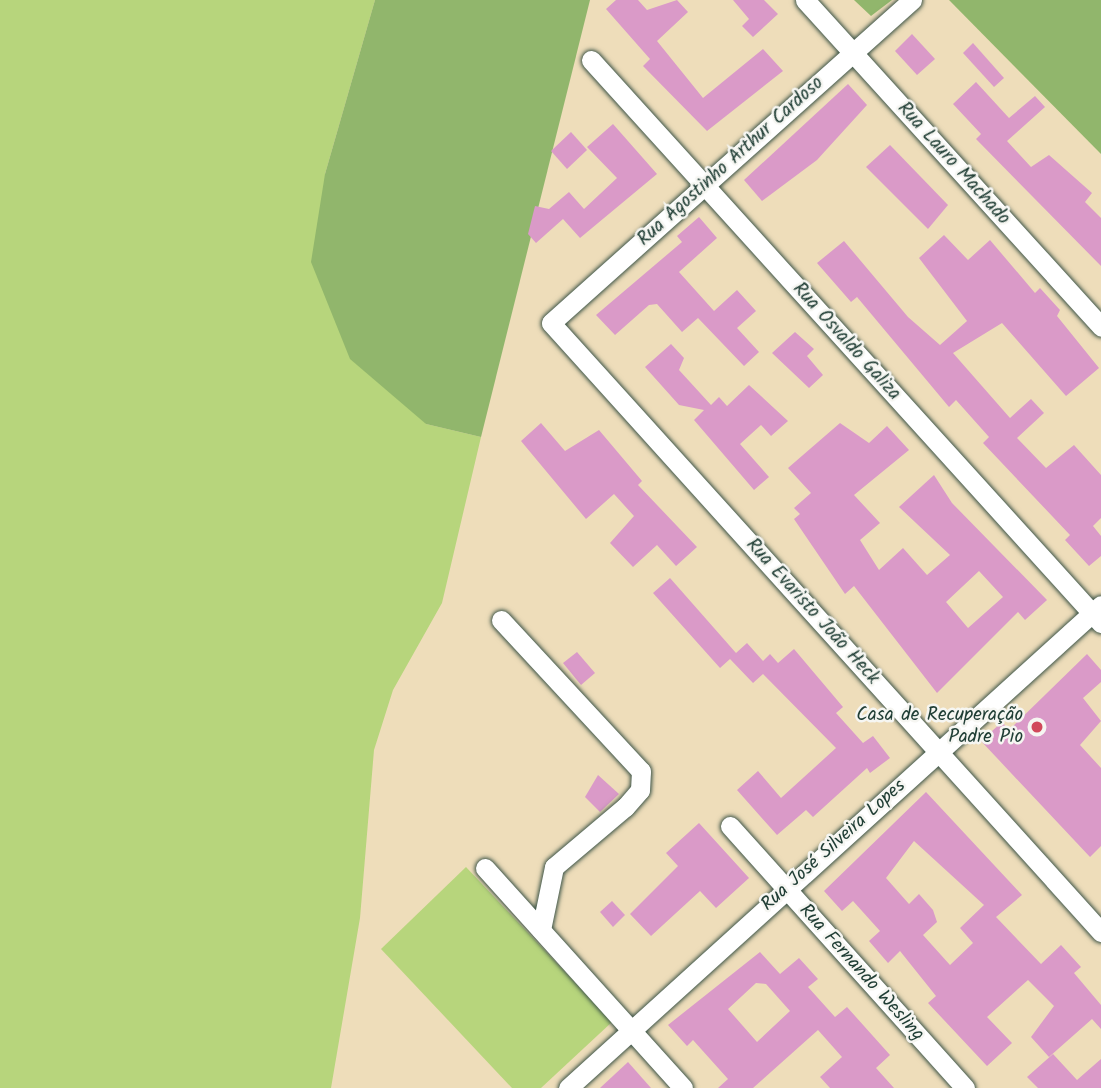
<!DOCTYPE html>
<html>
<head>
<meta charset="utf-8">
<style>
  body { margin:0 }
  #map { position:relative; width:1101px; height:1088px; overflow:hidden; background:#eeddba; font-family:Kalam,sans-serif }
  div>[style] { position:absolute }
  .green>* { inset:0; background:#b7d57c }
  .forest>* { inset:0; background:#91b66c }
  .building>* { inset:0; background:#da9ac8 }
  .roads { filter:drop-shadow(0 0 2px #3e5548) drop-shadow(0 0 2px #3e5548) }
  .minor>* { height:19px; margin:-9.5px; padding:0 9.5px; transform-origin:9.5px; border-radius:9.5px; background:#fff }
  .dots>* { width:19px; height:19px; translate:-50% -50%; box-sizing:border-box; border:4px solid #f6f6f2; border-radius:50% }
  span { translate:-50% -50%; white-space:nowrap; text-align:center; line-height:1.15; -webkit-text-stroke:5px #f6f6f2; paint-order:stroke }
  .street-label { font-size:19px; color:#1f3d34 }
  .poi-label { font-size:19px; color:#1f3d34 }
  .right { translate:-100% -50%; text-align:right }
</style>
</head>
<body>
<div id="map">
  <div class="green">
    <div style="clip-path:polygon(0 0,375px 0,325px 174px,426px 424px,481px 437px,442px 603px,393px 690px,374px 750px,360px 918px,331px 1088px,0 1088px)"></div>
    <div style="clip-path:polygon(466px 867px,612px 1022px,541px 1088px,512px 1088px,381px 949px)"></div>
  </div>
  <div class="forest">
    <div style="clip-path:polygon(375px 0,590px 0,481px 437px,426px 424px,350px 359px,311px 262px,325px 174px)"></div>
    <div style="clip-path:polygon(854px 0,892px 0,871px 16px)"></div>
    <div style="clip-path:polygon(949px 0,1101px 0,1101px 154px)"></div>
  </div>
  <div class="building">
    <div style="clip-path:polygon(616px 0,638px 0,647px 10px,677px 0,688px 12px,657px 41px,703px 98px,763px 49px,783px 71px,707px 131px,643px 66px,650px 59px,606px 9px)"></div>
    <div style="clip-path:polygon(733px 0,764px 0,778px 14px,753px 37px,742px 26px,749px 19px)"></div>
    <div style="clip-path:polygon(912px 34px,935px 59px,917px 75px,895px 51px)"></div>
    <div style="clip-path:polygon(973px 43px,1004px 78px,994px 87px,963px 53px)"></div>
    <div style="clip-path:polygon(976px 82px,1009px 118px,1035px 96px,1045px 107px,1007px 141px,1031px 167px,1049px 155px,1092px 193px,1085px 202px,1101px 218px,1101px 266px,976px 139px,981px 134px,953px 104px)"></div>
    <div style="clip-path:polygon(848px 84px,867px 105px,817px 160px,762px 201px,744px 180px)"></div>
    <div style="clip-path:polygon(613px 124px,657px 174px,580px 238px,563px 219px,536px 243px,528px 234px,535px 206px,549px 209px,569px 192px,584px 209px,617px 178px,587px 147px)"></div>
    <div style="clip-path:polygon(571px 132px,587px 150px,567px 169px,551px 151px)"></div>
    <div style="clip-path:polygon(890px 145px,948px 205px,928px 229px,866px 167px)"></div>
    <div style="clip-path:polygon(699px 217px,717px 238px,679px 272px,714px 311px,737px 290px,756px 311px,737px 328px,759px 352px,744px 366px,698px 318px,682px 332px,657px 304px,649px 305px,615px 335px,596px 315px,682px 242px,677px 236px)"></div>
    <div style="clip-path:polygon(944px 235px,968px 260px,990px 240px,1035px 293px,1040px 288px,1060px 310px,1057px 316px,1099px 368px,1066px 396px,1002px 323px,953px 353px,1010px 418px,1031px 399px,1044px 413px,1017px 438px,1046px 468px,1074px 445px,1101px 475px,1101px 518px,1093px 526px,1101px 536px,1101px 556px,1089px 566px,1065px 540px,1070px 535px,983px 443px,989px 437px,956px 400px,949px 407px,857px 297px,851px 302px,817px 263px,844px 241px,908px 317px,940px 345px,967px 321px,919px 258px)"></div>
    <div style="clip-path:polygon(795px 332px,814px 349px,807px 356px,823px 375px,809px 388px,772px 353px)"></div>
    <div style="clip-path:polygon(671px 344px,684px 358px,679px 370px,711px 405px,719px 397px,727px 406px,749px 385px,788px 421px,771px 436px,761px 425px,740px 444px,769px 477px,754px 490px,694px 420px,704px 410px,679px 405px,645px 367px)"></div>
    <div style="clip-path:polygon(541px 423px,565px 451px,599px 430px,642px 481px,638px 485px,697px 547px,676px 566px,657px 545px,633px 567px,610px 543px,634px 516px,614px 494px,586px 519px,521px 441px)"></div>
    <div style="clip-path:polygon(evenodd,840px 423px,869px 443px,887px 426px,909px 450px,854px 495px,880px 523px,860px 540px,879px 570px,903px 548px,927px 575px,950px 555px,899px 507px,934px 475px,952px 503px,1047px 600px,1025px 620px,1018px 612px,937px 693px,854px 586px,845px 594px,794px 519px,800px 514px,794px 508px,811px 493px,788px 468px,840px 423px,979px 571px,1003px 597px,968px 628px,946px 602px,979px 571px)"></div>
    <div style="clip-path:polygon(670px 578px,736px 653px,747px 643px,763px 661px,770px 654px,778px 663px,794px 649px,843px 707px,836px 713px,863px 743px,873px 736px,890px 758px,870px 773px,867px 768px,813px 817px,806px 810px,777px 835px,737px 790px,758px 771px,781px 798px,836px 748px,763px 674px,753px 683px,730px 659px,720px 668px,653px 593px)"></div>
    <div style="clip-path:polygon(577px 652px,595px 673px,581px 685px,563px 663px)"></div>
    <div style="clip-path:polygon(1087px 654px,1101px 670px,1101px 682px,1083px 698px,1101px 721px,1080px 745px,1101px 768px,1101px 846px,1090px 857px,981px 741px,1002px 722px,1009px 730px)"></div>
    <div style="clip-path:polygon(598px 775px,619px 794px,600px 812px,585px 797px)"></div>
    <div style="clip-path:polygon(evenodd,926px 792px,1022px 895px,996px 917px,1041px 964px,1061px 945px,1081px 967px,1074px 973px,1101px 1005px,1101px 1029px,1092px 1019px,1049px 1057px,1031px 1037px,1054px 1006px,1028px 980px,987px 1017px,1012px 1043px,987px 1066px,928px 1003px,936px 996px,900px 951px,888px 963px,869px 941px,880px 931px,853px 901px,842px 911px,824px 891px,926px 792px,914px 841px,984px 905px,960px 928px,973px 943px,950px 965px,923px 935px,937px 922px,933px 910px,919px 894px,909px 904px,886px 878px,914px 841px)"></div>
    <div style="clip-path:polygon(699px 823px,749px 878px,716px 908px,700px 891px,651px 936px,630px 914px,678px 866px,666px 853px)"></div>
    <div style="clip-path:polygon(612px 901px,625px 915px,613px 927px,600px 912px)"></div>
    <div style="clip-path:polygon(evenodd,760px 952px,780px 974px,799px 958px,818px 979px,808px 987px,835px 1017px,847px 1007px,890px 1055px,876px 1068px,894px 1088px,830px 1088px,820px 1077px,842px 1057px,818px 1030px,753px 1088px,718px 1088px,728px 1079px,693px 1040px,687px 1046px,668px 1025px,760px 952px,756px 983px,766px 984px,790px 1011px,757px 1042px,728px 1009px,756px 983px)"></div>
    <div style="clip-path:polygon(1053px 1054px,1077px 1080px,1101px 1059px,1101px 1088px,1038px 1088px,1027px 1077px)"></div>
    <div style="clip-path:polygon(628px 1062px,651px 1088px,600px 1088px)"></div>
  </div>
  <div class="roads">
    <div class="minor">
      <div style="left:805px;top:0;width:441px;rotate:47.8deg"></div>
      <div style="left:912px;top:0;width:484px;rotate:138.2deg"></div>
      <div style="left:551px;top:323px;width:821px;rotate:47.91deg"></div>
      <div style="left:591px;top:60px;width:760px;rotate:47.83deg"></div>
      <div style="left:501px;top:620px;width:206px;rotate:47.2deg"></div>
      <div style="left:641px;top:771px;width:19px;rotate:93deg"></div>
      <div style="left:640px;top:790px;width:23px;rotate:131deg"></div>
      <div style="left:625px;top:807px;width:93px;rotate:139.8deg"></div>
      <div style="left:554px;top:867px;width:64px;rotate:101.7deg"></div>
      <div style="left:730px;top:826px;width:352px;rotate:48.1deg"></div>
      <div style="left:485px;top:868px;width:296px;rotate:48deg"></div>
      <div style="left:568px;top:1088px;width:719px;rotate:-42.18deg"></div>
    </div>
  </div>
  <div class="dots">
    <div style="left:1037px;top:727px;background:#d1495b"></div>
  </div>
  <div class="street-label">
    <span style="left:731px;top:162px;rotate:-42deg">Rua Agostinho Arthur Cardoso</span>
    <span style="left:953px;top:164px;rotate:48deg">Rua Lauro Machado</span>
    <span style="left:846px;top:342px;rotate:48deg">Rua Osvaldo Galiza</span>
    <span style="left:812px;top:612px;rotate:48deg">Rua Evaristo João Heck</span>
    <span style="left:834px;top:846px;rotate:-42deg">Rua José Silveira Lopes</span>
    <span style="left:861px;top:973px;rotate:48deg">Rua Fernando Wesling</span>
  </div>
  <div class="poi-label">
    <span class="right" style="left:1023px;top:727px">Casa de Recuperação<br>Padre Pio</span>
  </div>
</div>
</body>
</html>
